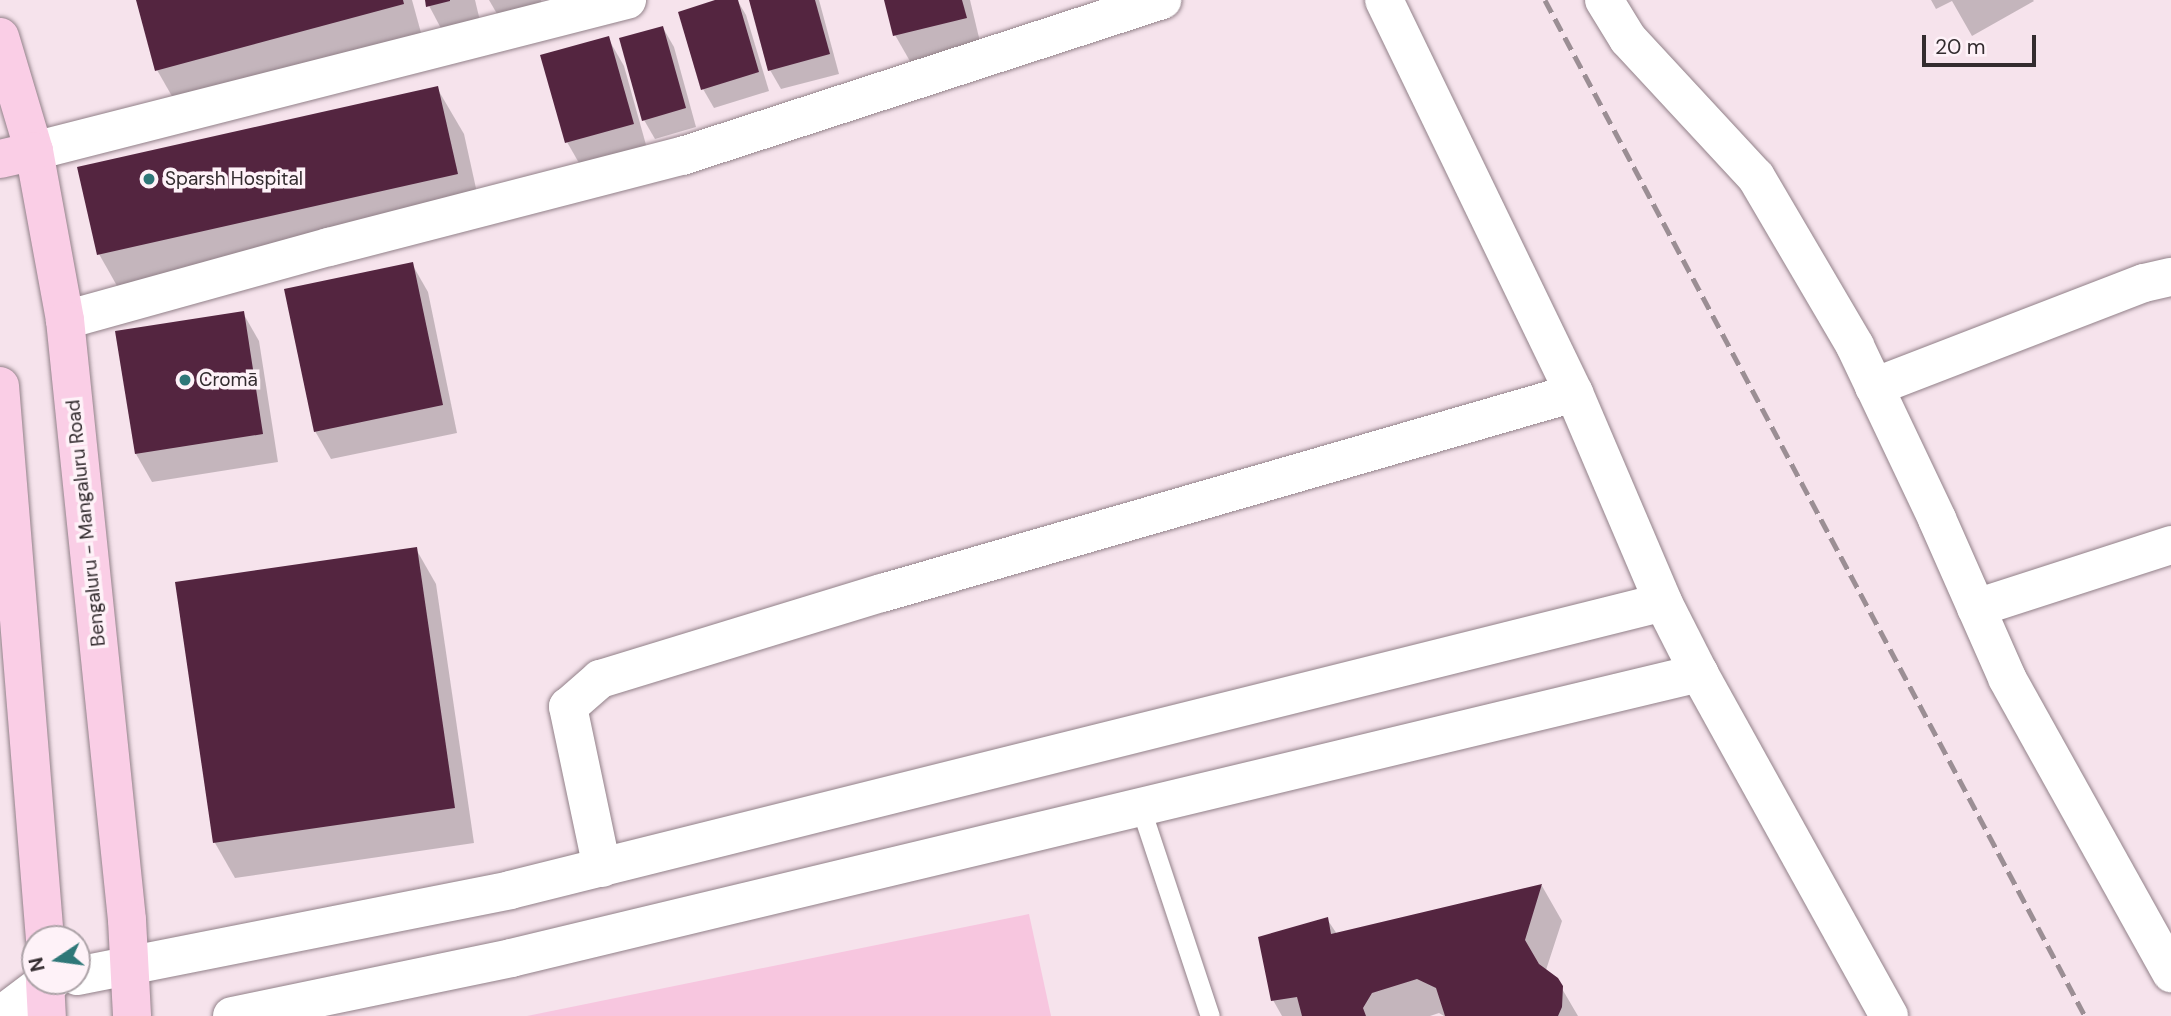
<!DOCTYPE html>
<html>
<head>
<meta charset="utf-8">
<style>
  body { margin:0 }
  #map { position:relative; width:2171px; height:1016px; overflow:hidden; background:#f6e3ec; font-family:"DM Sans",sans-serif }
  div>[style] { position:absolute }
  .green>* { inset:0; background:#f7c6df }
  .shadow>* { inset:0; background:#0003 }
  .building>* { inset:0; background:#542540 }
  .roads { filter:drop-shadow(0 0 2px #928189) drop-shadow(0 0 2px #928189) }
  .service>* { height:19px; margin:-9.5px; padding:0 9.5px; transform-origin:9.5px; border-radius:9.5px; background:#fff }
  .minor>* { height:38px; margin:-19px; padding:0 19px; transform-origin:19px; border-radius:19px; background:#fff }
  .primary>* { height:38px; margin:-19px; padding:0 19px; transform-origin:19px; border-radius:19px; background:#facee6 }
  .rail>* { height:5px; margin-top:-2.5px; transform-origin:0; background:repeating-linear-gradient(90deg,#9b8e94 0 14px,transparent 0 21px) }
  .dots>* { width:19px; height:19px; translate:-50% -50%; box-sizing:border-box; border:4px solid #fef2f8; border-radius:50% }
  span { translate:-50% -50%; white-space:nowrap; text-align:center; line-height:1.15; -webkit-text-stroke:7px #fef2f8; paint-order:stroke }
  .poi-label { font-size:19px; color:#332c2f }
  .left { translate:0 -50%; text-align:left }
  .street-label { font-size:19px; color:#332c2f }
  .north { position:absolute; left:21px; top:925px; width:70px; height:70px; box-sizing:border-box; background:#fef2f8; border:2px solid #ada3a8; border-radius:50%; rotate:257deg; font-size:19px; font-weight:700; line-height:28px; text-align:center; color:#332c2f }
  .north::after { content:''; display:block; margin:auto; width:24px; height:32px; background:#2e7778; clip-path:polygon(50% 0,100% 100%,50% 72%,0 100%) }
  .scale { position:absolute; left:1922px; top:35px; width:114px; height:32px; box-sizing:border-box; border:4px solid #332c2f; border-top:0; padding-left:9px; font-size:21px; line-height:24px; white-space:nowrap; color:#332c2f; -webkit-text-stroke:5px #fef2f8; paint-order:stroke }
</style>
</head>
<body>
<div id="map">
  <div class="green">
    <div style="clip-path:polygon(1029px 914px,1051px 1016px,527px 1016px)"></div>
  </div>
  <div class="shadow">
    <div style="clip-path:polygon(138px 0,412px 0,423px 40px,177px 105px,157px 70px)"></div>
    <div style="clip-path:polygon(426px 0,475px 0,481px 25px,444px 34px)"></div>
    <div style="clip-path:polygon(489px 0,541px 0,543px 9px,500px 19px)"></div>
    <div style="clip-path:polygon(721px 0,737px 0,746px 15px,769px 91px,714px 108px,703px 89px)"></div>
    <div style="clip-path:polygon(750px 0,819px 0,839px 74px,781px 89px,770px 70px)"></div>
    <div style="clip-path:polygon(886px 0,970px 0,981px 46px,911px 63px,895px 35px)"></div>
    <div style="clip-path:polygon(1931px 0,2033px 0,2034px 1px,1972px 36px,1952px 1px,1936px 9px)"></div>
    <div style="clip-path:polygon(663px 28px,674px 47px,696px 127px,655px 139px,644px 120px)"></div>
    <div style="clip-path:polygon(608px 38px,624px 66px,648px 152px,583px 170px,567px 142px)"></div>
    <div style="clip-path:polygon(437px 88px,464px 134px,483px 220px,125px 300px,99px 254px)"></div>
    <div style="clip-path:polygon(412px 264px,428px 292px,457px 433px,331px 459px,315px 431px)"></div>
    <div style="clip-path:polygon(243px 313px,259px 341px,278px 462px,152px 482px,136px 454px,117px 333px)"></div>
    <div style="clip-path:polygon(416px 549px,436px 584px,474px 843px,235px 878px,215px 843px,177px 584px)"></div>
    <div style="clip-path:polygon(1542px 886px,1562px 921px,1546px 970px,1561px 987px,1578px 1016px,1444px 1016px,1439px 1013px,1430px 1016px,1282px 1016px,1273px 1000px,1327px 919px,1337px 934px)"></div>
  </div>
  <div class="building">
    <div style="clip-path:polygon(136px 0,403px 0,404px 4px,155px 71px)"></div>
    <div style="clip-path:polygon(425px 0,450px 0,450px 1px,426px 7px)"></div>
    <div style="clip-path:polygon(715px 0,738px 0,759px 72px,701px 90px,678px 12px)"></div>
    <div style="clip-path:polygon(749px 0,815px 0,830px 54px,768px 71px)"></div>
    <div style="clip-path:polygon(884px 0,962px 0,967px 18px,893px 36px)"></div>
    <div style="clip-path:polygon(663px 26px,686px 108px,642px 121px,619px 38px)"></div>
    <div style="clip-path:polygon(609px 36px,634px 124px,565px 143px,540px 55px)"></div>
    <div style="clip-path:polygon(438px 86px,458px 174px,97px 255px,77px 167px)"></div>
    <div style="clip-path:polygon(413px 262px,443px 405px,314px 432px,284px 289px)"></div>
    <div style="clip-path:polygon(244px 311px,263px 434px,135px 454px,115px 331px)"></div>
    <div style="clip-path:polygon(417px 547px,455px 808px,213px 843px,175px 582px)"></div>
    <div style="clip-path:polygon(1542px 884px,1525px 940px,1539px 964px,1558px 978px,1563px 986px,1562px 1007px,1558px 1016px,1445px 1016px,1436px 988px,1417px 979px,1372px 993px,1363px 1008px,1366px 1016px,1302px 1016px,1297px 997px,1271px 1001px,1258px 937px,1328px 917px,1331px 934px)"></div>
  </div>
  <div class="roads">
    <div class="service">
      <div style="left:1140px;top:806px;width:221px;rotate:71.6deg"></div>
    </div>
    <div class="minor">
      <div style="left:1384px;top:0;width:437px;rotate:64.2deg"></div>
      <div style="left:1574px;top:393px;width:227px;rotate:66.9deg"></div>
      <div style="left:1663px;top:602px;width:80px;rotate:63.1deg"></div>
      <div style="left:1699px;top:673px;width:392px;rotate:61deg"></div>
      <div style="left:1604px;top:0;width:46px;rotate:58.4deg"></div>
      <div style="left:1628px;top:39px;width:188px;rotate:47.2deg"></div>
      <div style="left:1756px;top:177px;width:196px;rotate:59.6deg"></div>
      <div style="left:1855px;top:346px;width:191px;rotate:64.6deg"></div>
      <div style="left:1937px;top:519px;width:174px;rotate:66.2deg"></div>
      <div style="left:2007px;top:678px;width:338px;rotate:60.9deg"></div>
      <div style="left:34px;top:151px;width:612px;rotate:-14.29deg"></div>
      <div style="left:65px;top:320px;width:274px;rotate:-15.5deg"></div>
      <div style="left:329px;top:247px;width:365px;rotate:-14.5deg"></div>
      <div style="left:682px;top:156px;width:505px;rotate:-18deg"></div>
      <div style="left:1874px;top:387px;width:289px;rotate:-21.1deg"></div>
      <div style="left:2144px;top:283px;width:28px;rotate:-13deg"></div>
      <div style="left:1976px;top:608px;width:205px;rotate:-17.9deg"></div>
      <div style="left:602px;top:868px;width:165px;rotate:-101.9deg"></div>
      <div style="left:568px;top:707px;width:43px;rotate:-41.2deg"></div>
      <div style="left:600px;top:679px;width:295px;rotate:-17deg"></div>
      <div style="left:882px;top:593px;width:720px;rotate:-16.12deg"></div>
      <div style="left:77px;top:976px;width:441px;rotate:-11.2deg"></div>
      <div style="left:510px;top:890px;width:1188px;rotate:-14.02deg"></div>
      <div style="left:0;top:1016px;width:56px;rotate:-37.1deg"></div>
      <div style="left:45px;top:982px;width:7px;rotate:-8deg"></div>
      <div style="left:232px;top:1016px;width:285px;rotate:-11.7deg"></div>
      <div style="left:511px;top:958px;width:1222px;rotate:-13.49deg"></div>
    </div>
    <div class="primary">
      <div style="left:0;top:37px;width:119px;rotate:73.4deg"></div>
      <div style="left:34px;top:151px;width:172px;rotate:79.6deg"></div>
      <div style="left:65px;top:320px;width:603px;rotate:84.1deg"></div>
      <div style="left:127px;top:920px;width:96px;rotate:87deg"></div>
      <div style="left:0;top:159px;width:35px;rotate:-13deg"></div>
      <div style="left:0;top:386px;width:555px;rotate:85.35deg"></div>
      <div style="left:45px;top:981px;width:35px;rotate:87deg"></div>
    </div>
  </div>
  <div class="rail">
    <div style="left:1545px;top:0;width:1151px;rotate:62.01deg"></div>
  </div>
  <div class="dots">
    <div style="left:149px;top:179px;background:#2e7778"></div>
    <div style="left:185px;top:380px;background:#2e7778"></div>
  </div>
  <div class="poi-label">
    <span class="left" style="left:165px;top:179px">Sparsh Hospital</span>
    <span class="left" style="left:199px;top:380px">Cromā</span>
  </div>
  <div class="street-label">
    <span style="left:86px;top:523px;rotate:-96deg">Bengaluru - Mangaluru Road</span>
  </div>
  <div class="north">N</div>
  <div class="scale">20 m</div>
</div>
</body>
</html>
